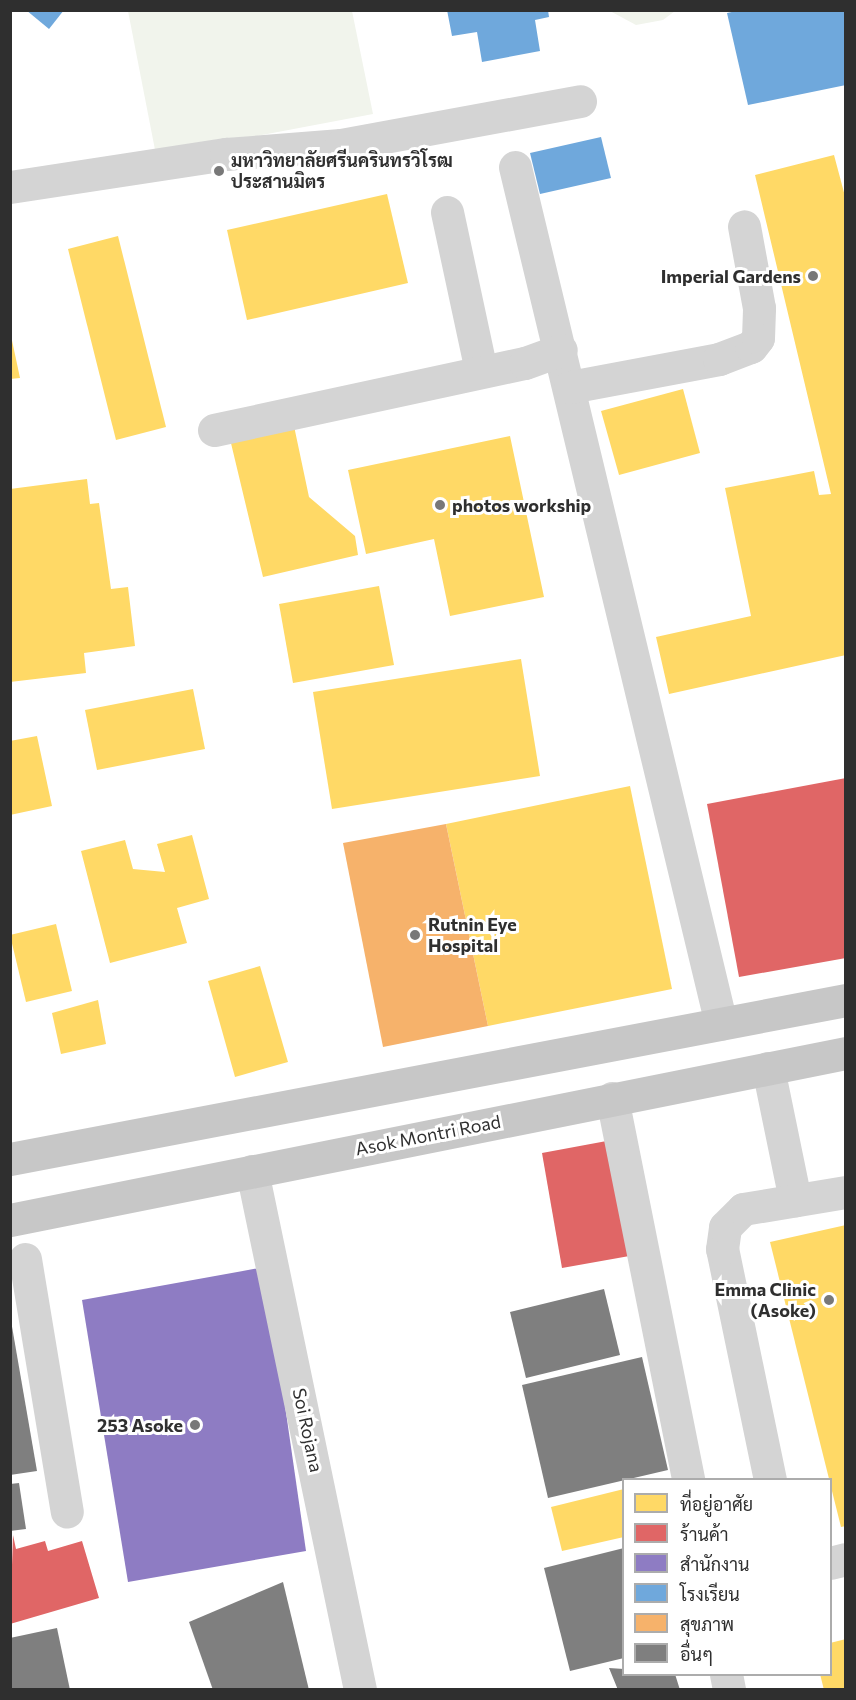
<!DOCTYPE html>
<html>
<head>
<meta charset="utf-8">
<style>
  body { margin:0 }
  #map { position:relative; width:856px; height:1700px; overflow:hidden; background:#fff; font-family:Commissioner,Sarabun,sans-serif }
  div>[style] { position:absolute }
  .green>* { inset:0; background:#f1f4ec }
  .homes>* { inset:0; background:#ffd966 }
  .shops>* { inset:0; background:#e06666 }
  .offices>* { inset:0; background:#8e7cc3 }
  .schools>* { inset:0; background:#6fa8dc }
  .health>* { inset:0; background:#f6b26b }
  .building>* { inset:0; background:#7f7f7f }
  .minor>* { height:33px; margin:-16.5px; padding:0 16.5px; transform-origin:16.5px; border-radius:16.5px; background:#d4d4d4 }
  .major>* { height:33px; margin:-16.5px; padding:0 16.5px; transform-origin:16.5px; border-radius:16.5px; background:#c7c7c7 }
  .dots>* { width:16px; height:16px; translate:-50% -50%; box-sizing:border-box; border:3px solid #fff; border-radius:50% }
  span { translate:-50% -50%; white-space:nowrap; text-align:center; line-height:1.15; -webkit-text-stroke:6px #fff; paint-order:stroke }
  .poi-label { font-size:18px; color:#2f2f2f; font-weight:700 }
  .left { translate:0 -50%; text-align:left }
  .right { translate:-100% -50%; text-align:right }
  .street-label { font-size:18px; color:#2f2f2f }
  .frame { position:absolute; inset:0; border:12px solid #2f2f2f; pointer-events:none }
  .legend { position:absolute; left:622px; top:1478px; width:210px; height:198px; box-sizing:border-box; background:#fff; border:2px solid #acacac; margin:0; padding:8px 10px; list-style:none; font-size:18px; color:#2f2f2f }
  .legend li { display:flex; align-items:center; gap:12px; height:30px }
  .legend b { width:30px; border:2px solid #acacac }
</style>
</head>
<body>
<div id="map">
  <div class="green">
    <div style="clip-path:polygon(128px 11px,352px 11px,373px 114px,156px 155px)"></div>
    <div style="clip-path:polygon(610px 11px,675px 11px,663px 20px,636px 25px)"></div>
  </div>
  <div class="homes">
    <div style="clip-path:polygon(834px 155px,846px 200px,846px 655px,669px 694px,656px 637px,751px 616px,725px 488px,814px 471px,819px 495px,831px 494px,755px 175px)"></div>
    <div style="clip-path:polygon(387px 194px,408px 283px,247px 320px,227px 230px)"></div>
    <div style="clip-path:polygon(118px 236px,166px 427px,116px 440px,68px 249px)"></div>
    <div style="clip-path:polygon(10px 331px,20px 378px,10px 379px)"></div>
    <div style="clip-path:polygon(683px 389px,700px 453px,619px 475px,601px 411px)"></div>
    <div style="clip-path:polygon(294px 426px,309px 497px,355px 536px,358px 555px,263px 577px,230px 439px)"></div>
    <div style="clip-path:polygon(510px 436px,544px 597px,450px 616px,434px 539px,366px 554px,348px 470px)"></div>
    <div style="clip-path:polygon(87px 479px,90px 504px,99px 503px,111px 589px,128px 587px,135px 646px,84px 653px,86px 673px,10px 682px,10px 489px)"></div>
    <div style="clip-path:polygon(379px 586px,394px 665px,293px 683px,279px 604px)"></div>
    <div style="clip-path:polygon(521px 659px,540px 776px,332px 809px,313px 692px)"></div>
    <div style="clip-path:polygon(193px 689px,205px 749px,97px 770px,85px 710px)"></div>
    <div style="clip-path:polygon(37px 736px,52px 806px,10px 815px,10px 741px)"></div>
    <div style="clip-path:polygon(630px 786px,672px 989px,488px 1026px,446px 824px)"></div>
    <div style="clip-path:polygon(192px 835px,209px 899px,177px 908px,187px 943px,110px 963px,81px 851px,125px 840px,133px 869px,165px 872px,157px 844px)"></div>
    <div style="clip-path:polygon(56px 924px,72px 991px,26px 1002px,10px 935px)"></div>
    <div style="clip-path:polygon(260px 966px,288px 1062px,235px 1077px,208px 981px)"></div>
    <div style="clip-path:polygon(98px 1000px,106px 1044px,61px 1054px,52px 1013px)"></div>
    <div style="clip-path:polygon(846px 1225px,846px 1526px,841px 1527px,770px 1242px)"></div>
    <div style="clip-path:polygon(624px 1489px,624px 1537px,562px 1551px,551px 1507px)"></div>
    <div style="clip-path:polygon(846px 1639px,846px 1690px,824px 1690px,820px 1674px,830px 1674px,830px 1643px)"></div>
  </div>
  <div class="shops">
    <div style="clip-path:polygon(846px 778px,846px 958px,739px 977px,707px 804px)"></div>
    <div style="clip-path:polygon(612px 1140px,635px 1255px,562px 1268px,542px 1153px)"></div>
    <div style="clip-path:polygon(13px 1535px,16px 1549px,45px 1541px,48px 1551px,82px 1541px,99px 1598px,10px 1624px)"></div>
  </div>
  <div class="offices">
    <div style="clip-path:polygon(265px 1267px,306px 1551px,128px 1582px,82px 1300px)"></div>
  </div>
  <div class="schools">
    <div style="clip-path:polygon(26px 10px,64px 10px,49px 29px)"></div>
    <div style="clip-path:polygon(447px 10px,548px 10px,549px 17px,535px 20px,540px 51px,482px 62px,477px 32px,452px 36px)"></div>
    <div style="clip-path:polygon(741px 10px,846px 10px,846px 85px,748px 105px,727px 13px)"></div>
    <div style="clip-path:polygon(601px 137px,611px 178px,540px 194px,530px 153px)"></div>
  </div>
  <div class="health">
    <div style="clip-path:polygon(446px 824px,488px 1026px,383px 1047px,343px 843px)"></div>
  </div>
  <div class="building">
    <div style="clip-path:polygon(604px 1289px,620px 1355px,526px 1378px,510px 1312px)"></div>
    <div style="clip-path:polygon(10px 1315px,37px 1471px,10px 1475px)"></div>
    <div style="clip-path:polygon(642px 1357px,668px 1470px,548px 1498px,522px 1385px)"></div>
    <div style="clip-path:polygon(19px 1483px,26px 1529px,10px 1531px,10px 1484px)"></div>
    <div style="clip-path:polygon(624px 1548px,624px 1658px,570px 1671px,544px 1568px)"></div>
    <div style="clip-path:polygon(283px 1582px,309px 1690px,213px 1690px,189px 1622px)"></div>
    <div style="clip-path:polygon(57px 1628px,70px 1690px,10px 1690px,10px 1638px)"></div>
    <div style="clip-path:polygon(609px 1668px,624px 1669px,624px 1674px,675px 1674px,680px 1690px,618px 1690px)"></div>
  </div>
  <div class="minor">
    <div style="left:515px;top:167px;width:881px;rotate:76.48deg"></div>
    <div style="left:10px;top:187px;width:219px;rotate:-8.7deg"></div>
    <div style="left:226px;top:154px;width:115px;rotate:-4.5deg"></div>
    <div style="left:341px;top:145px;width:243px;rotate:-10.4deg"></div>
    <div style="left:447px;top:212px;width:163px;rotate:77.9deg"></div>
    <div style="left:570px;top:387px;width:152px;rotate:-10.6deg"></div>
    <div style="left:719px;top:359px;width:34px;rotate:-21deg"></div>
    <div style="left:751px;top:347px;width:11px;rotate:-52deg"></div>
    <div style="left:758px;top:338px;width:30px;rotate:-88deg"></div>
    <div style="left:759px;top:308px;width:83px;rotate:-100.4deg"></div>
    <div style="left:214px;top:430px;width:318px;rotate:-12.2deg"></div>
    <div style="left:525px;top:363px;width:38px;rotate:-20deg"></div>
    <div style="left:768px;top:1068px;width:135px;rotate:78.4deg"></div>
    <div style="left:612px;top:1098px;width:389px;rotate:78.7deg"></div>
    <div style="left:252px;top:1171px;width:530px;rotate:78.24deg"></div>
    <div style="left:25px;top:1259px;width:256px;rotate:80.6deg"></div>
    <div style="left:770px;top:1480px;width:236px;rotate:-101.7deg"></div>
    <div style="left:722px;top:1249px;width:22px;rotate:-82deg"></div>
    <div style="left:725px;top:1227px;width:25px;rotate:-45deg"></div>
    <div style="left:743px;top:1209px;width:104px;rotate:-9.4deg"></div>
    <div style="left:830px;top:1563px;width:16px;rotate:-14deg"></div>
    <div style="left:726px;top:1674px;width:16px;rotate:79deg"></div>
  </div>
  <div class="major">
    <div style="left:10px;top:1159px;width:851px;rotate:-10.77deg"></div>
    <div style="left:10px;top:1220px;width:853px;rotate:-11.3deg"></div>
  </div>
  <div class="dots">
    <div style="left:219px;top:171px;background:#787878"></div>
    <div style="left:813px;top:276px;background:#787878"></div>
    <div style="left:440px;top:505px;background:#787878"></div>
    <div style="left:415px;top:935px;background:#787878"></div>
    <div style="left:829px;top:1300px;background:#787878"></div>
    <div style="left:195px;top:1425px;background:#787878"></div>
  </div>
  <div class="poi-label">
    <span class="left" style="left:231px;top:171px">มหาวิทยาลัยศรีนครินทรวิโรฒ<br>ประสานมิตร</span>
    <span class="right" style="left:801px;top:276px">Imperial Gardens</span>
    <span class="left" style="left:452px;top:505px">photos workship</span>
    <span class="left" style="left:428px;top:935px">Rutnin Eye<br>Hospital</span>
    <span class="right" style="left:816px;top:1300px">Emma Clinic<br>(Asoke)</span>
    <span class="right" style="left:183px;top:1425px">253 Asoke</span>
  </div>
  <div class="street-label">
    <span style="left:428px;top:1135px;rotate:-11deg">Asok Montri Road</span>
    <span style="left:308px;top:1430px;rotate:78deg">Soi Rojana</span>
  </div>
  <div class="frame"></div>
  <ul class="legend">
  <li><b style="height:16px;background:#ffd966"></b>ที่อยู่อาศัย</li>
  <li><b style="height:16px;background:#e06666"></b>ร้านค้า</li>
  <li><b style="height:16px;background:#8e7cc3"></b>สำนักงาน</li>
  <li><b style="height:16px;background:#6fa8dc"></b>โรงเรียน</li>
  <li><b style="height:16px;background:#f6b26b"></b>สุขภาพ</li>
  <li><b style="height:16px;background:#7f7f7f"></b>อื่นๆ</li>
  </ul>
</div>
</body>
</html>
